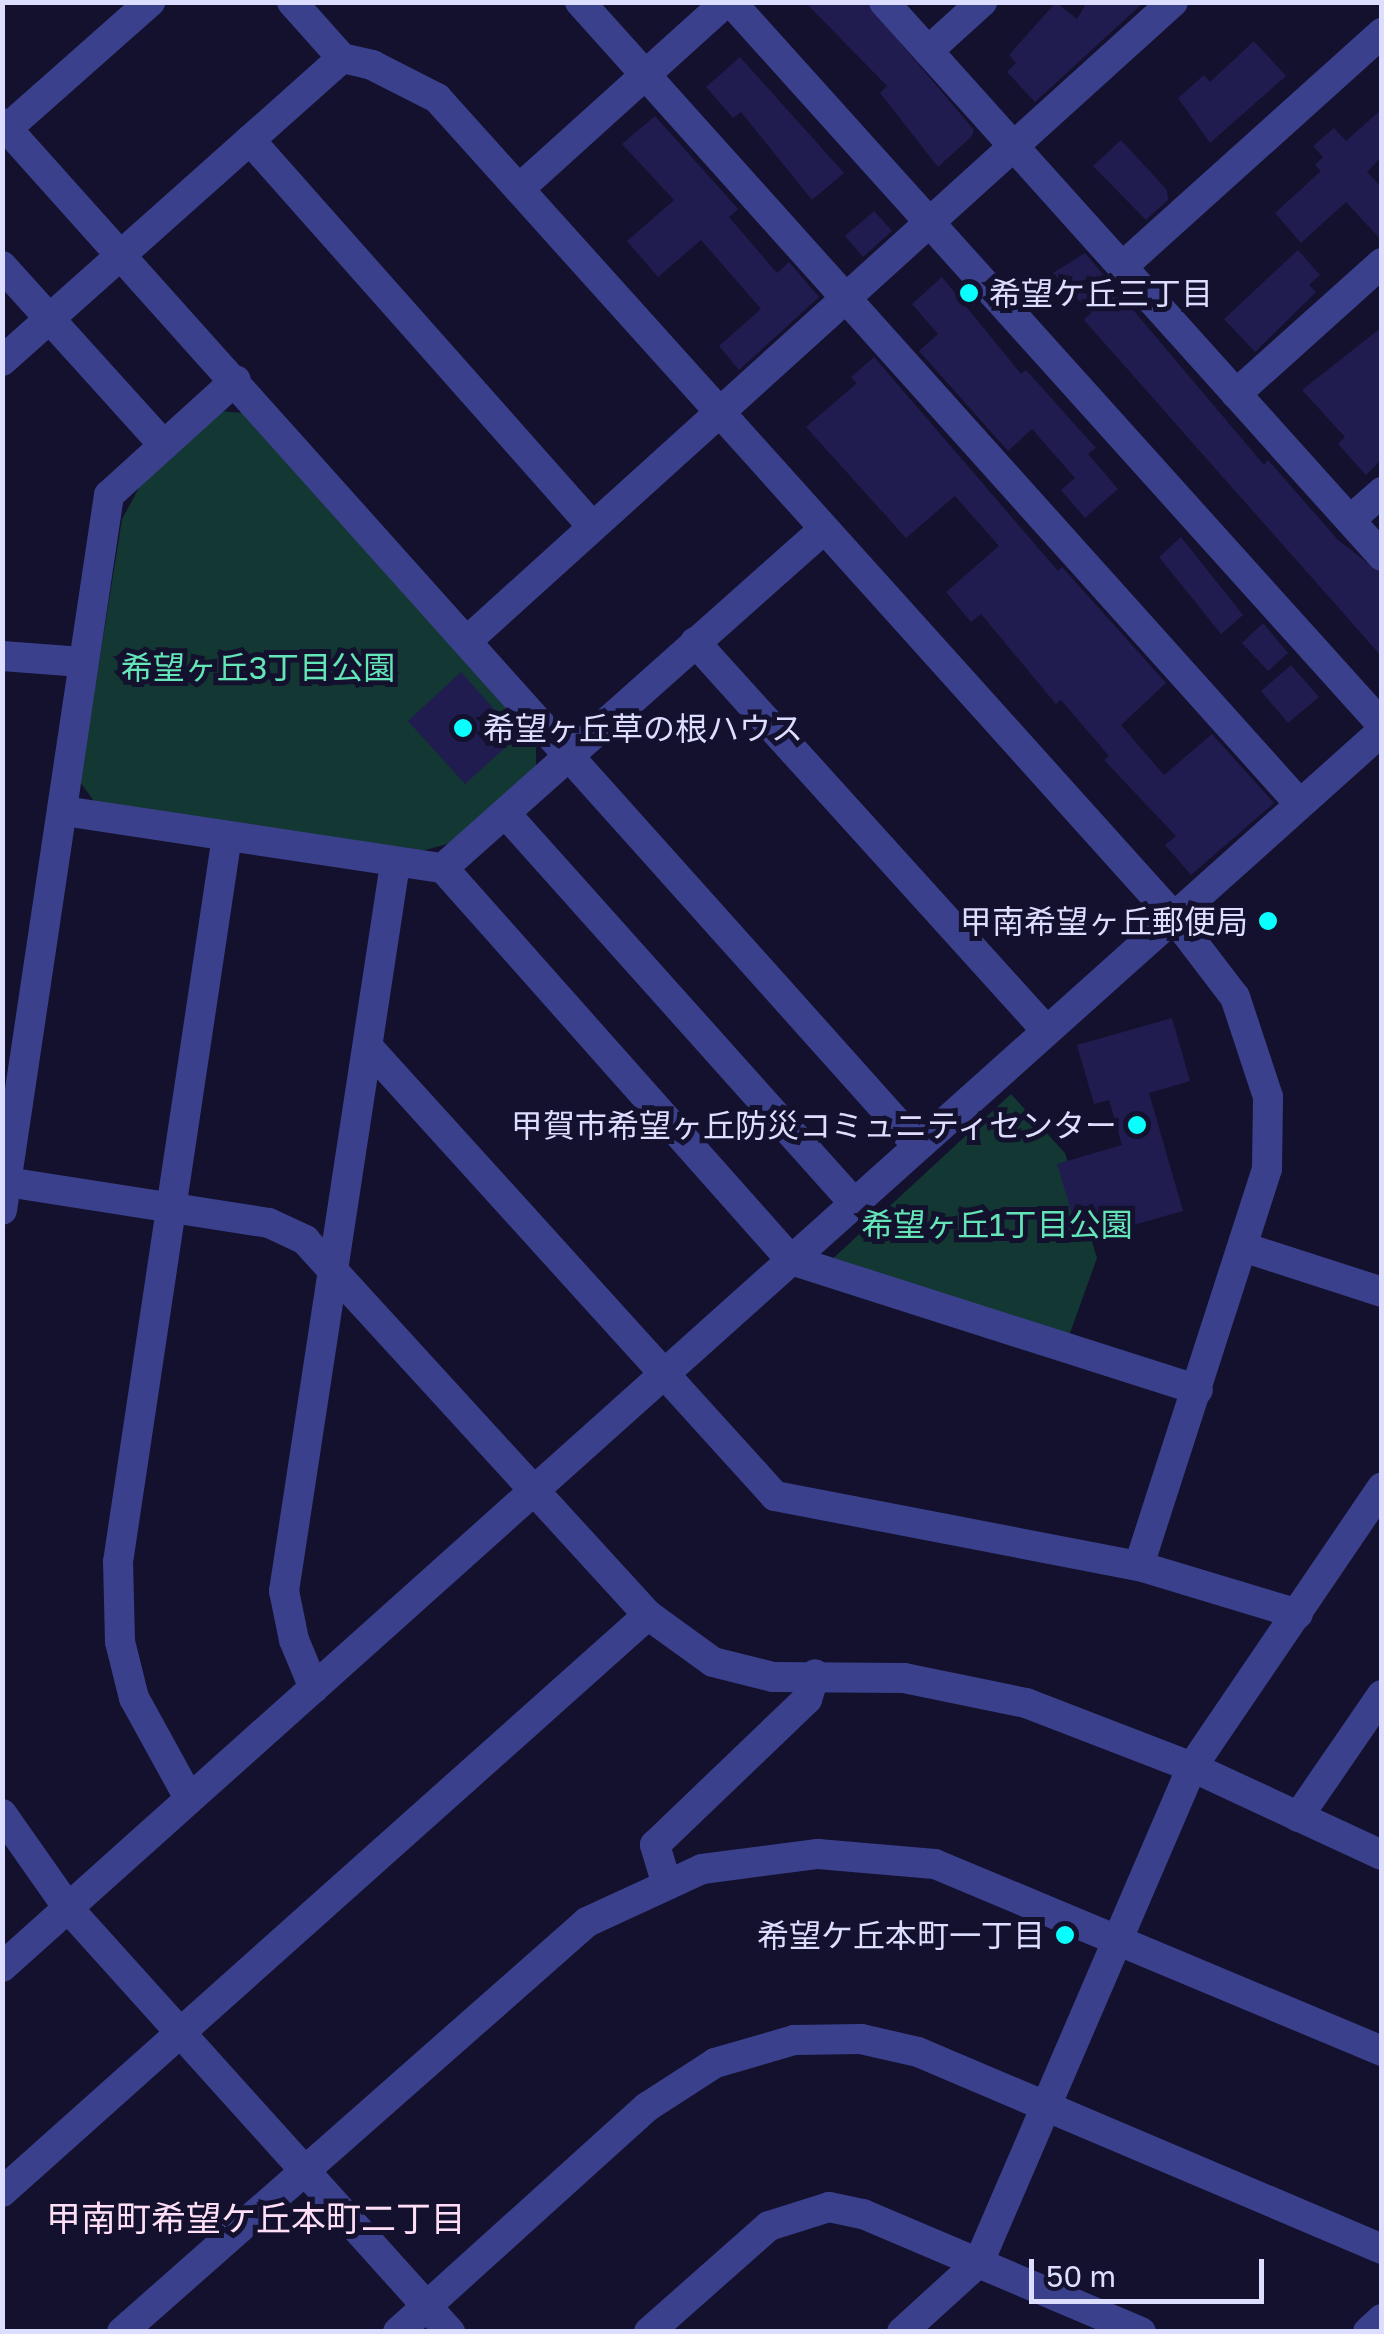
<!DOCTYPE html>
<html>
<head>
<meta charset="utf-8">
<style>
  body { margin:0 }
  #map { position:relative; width:1384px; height:2334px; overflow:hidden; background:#13112d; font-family:"Golos Text","Noto Sans JP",sans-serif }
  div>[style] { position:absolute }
  .green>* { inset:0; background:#133732 }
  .building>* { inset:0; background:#211c4f }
  .minor>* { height:30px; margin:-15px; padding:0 15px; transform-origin:15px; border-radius:15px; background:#3b408d }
  .dots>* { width:28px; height:28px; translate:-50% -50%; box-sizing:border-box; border:5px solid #13112d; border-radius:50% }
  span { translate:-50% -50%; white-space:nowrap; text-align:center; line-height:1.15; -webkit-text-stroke:10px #13112d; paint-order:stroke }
  .poi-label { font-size:32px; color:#ddf }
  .left { translate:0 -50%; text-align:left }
  .right { translate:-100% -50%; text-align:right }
  .park-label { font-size:32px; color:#63e5b7 }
  .neighbourhood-label { font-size:35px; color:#ffdff7 }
  .frame { position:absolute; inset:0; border:5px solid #ddf; pointer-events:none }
  .scale { position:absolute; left:1029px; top:2259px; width:235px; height:45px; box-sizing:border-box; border:5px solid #ddf; border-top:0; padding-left:12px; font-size:30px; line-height:35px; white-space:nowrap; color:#ddf; -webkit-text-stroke:8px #13112d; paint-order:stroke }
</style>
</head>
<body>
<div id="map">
  <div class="green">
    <div style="clip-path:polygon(220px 411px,243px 413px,536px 739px,536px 766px,451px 843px,418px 852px,96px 804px,80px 782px,122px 519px,140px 486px)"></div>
    <div style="clip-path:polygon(1011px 1094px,1065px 1153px,1097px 1258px,1069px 1336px,828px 1263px)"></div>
  </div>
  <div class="building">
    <div style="clip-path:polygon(805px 2px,866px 2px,974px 130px,972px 136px,938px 167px,880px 93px,887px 86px)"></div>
    <div style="clip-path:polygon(1056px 2px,1077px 19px,1087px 2px,1144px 2px,1035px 102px,1007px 72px,1016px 63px,1009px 55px)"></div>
    <div style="clip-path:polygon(1254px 41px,1286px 76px,1210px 143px,1178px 98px,1204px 75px,1210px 82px)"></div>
    <div style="clip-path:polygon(740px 57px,844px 173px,812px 200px,741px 112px,733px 118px,706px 87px)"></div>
    <div style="clip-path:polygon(1382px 109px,1382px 156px,1367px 172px,1382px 188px,1382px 241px,1346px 202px,1301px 243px,1275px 213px,1321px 171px,1315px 165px,1323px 157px,1313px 146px,1334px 128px,1346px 141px)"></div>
    <div style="clip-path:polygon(655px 116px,738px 209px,729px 217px,777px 273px,789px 262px,819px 297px,739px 370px,719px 346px,761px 309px,701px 240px,658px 277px,627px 241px,674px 200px,622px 144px)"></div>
    <div style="clip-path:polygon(1121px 140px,1167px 190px,1168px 200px,1146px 220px,1093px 166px)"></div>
    <div style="clip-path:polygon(874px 211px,892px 231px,863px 257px,845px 236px)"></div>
    <div style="clip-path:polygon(1298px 250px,1320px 275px,1309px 285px,1316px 292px,1255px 352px,1224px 319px)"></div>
    <div style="clip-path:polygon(1085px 253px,1264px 465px,1268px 460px,1338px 540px,1382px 574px,1382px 657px,1084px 320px,1091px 313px,1053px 273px)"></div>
    <div style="clip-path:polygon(942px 277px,1021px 374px,1026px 370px,1096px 448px,1088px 454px,1118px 489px,1085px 518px,1061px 490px,1075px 478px,1032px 429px,1008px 451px,919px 351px,938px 334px,912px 304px)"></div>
    <div style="clip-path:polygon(1382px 327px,1381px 460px,1366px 475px,1338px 444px,1345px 437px,1302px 390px)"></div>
    <div style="clip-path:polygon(874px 357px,1058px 571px,1062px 567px,1166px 683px,1121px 725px,1164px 775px,1212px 734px,1274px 803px,1191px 875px,1165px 845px,1176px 836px,1104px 760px,1109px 756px,1061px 700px,1056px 704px,981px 614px,971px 622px,946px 592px,999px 546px,955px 496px,906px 538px,806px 427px,857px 383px,851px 377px)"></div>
    <div style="clip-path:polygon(1181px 537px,1243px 615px,1221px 634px,1159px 557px)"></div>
    <div style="clip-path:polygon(1263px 623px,1288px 653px,1268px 671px,1242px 643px)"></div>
    <div style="clip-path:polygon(1291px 665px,1319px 697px,1288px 723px,1261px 691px)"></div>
    <div style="clip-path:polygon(461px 672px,518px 736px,465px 784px,408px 721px)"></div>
    <div style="clip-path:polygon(1172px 1018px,1190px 1081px,1149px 1093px,1183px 1211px,1080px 1240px,1057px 1164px,1122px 1145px,1109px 1100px,1094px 1104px,1077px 1045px)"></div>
  </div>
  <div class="minor">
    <div style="left:292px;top:2px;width:75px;rotate:48.2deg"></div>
    <div style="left:342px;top:58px;width:31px;rotate:13deg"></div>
    <div style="left:372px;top:65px;width:73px;rotate:26.9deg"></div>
    <div style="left:437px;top:98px;width:1100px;rotate:48.02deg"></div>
    <div style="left:1173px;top:916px;width:102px;rotate:52.6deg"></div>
    <div style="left:1235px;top:997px;width:105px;rotate:71.7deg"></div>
    <div style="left:1268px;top:1097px;width:72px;rotate:90.8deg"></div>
    <div style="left:1267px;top:1169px;width:417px;rotate:107.9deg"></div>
    <div style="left:580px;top:2px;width:1076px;rotate:48.09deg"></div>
    <div style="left:731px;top:2px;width:973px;rotate:48deg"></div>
    <div style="left:884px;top:2px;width:745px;rotate:48.05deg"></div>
    <div style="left:928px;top:51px;width:73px;rotate:-42.2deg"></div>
    <div style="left:2px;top:123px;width:1373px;rotate:48.16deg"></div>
    <div style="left:2px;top:133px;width:198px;rotate:-41.5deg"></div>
    <div style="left:250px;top:140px;width:516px;rotate:48.46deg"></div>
    <div style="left:519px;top:189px;width:279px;rotate:-42.1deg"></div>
    <div style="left:2px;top:266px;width:240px;rotate:47.9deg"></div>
    <div style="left:1122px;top:267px;width:350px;rotate:-42deg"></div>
    <div style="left:2px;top:361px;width:455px;rotate:-41.7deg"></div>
    <div style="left:1236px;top:394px;width:196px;rotate:-41.9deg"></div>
    <div style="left:1350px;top:520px;width:43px;rotate:-41.2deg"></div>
    <div style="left:467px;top:641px;width:952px;rotate:-42.15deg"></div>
    <div style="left:695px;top:642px;width:522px;rotate:47.87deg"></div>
    <div style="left:2px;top:656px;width:80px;rotate:4.3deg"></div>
    <div style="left:64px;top:811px;width:383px;rotate:8.6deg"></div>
    <div style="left:443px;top:868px;width:510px;rotate:-41.66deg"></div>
    <div style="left:505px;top:813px;width:523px;rotate:48.18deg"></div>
    <div style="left:443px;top:868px;width:524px;rotate:48.4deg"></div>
    <div style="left:791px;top:1260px;width:427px;rotate:17.7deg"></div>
    <div style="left:368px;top:1047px;width:606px;rotate:47.81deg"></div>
    <div style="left:775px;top:1496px;width:371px;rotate:10.9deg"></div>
    <div style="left:1139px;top:1566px;width:166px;rotate:16.8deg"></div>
    <div style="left:7px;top:1182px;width:265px;rotate:8.9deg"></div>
    <div style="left:269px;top:1223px;width:40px;rotate:25deg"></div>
    <div style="left:305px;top:1240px;width:508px;rotate:47.55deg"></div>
    <div style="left:648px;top:1615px;width:80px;rotate:35.9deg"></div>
    <div style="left:713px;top:1662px;width:62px;rotate:14deg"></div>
    <div style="left:773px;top:1677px;width:131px;rotate:0.4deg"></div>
    <div style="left:904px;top:1678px;width:125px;rotate:11.6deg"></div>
    <div style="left:1026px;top:1703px;width:178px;rotate:21.1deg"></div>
    <div style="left:1192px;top:1767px;width:209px;rotate:24.9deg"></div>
    <div style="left:2px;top:1210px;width:723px;rotate:-81.49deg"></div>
    <div style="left:109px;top:495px;width:171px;rotate:-42.2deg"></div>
    <div style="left:1246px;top:1248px;width:143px;rotate:17.9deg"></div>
    <div style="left:314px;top:1688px;width:52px;rotate:-112.6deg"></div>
    <div style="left:294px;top:1640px;width:50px;rotate:-101.5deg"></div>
    <div style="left:284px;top:1591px;width:735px;rotate:-81.32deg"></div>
    <div style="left:189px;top:1798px;width:114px;rotate:-118.8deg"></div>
    <div style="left:134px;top:1698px;width:58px;rotate:-104deg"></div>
    <div style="left:120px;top:1642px;width:80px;rotate:-91.4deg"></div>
    <div style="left:118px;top:1562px;width:734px;rotate:-81.46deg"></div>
    <div style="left:2px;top:1814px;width:115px;rotate:54.9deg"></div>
    <div style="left:68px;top:1908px;width:571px;rotate:47.98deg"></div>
    <div style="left:1298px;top:1817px;width:148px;rotate:-55.5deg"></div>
    <div style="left:667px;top:1885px;width:42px;rotate:-106.7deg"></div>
    <div style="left:655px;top:1845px;width:211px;rotate:-43.8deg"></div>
    <div style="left:807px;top:1699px;width:26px;rotate:-72deg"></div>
    <div style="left:2px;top:1967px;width:1853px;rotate:-41.85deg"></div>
    <div style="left:2px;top:2192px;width:866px;rotate:-41.77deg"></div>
    <div style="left:122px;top:2332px;width:620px;rotate:-41.4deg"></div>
    <div style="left:587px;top:1922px;width:127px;rotate:-24.7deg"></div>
    <div style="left:702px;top:1869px;width:117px;rotate:-7.4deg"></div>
    <div style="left:818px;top:1854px;width:117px;rotate:4.9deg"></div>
    <div style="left:935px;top:1864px;width:485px;rotate:22.7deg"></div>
    <div style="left:398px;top:2332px;width:336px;rotate:-42.1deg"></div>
    <div style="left:647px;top:2107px;width:81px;rotate:-32.9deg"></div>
    <div style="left:715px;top:2063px;width:82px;rotate:-16.2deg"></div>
    <div style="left:794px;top:2040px;width:67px;rotate:-0.9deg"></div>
    <div style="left:861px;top:2039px;width:58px;rotate:12.8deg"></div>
    <div style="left:918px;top:2052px;width:504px;rotate:23deg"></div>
    <div style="left:649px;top:2332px;width:160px;rotate:-41.5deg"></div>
    <div style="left:769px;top:2226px;width:63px;rotate:-17.6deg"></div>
    <div style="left:829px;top:2207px;width:35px;rotate:12deg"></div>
    <div style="left:863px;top:2214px;width:302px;rotate:23deg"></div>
    <div style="left:902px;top:2332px;width:104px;rotate:-42.3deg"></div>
    <div style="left:979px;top:2262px;width:539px;rotate:-66.72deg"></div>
    <div style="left:1192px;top:1767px;width:338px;rotate:-55.8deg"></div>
    <div style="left:1368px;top:2332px;width:19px;rotate:-43deg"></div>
  </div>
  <div class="dots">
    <div style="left:969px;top:293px;background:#09fffe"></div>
    <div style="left:463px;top:728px;background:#09fffe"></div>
    <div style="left:1268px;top:921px;background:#09fffe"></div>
    <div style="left:1137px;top:1125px;background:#09fffe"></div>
    <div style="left:1065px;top:1935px;background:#09fffe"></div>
  </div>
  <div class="poi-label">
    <span class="left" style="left:989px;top:293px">希望ケ丘三丁目</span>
    <span class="left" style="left:483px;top:728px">希望ヶ丘草の根ハウス</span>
    <span class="right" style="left:1248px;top:921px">甲南希望ヶ丘郵便局</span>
    <span class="right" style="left:1117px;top:1125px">甲賀市希望ヶ丘防災コミュニティセンター</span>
    <span class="right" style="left:1045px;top:1935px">希望ケ丘本町一丁目</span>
  </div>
  <div class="park-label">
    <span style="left:258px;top:667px">希望ヶ丘3丁目公園</span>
    <span style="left:997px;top:1224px">希望ヶ丘1丁目公園</span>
  </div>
  <div class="neighbourhood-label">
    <span style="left:256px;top:2218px">甲南町希望ケ丘本町二丁目</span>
  </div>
  <div class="frame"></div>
  <div class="scale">50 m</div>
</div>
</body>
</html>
